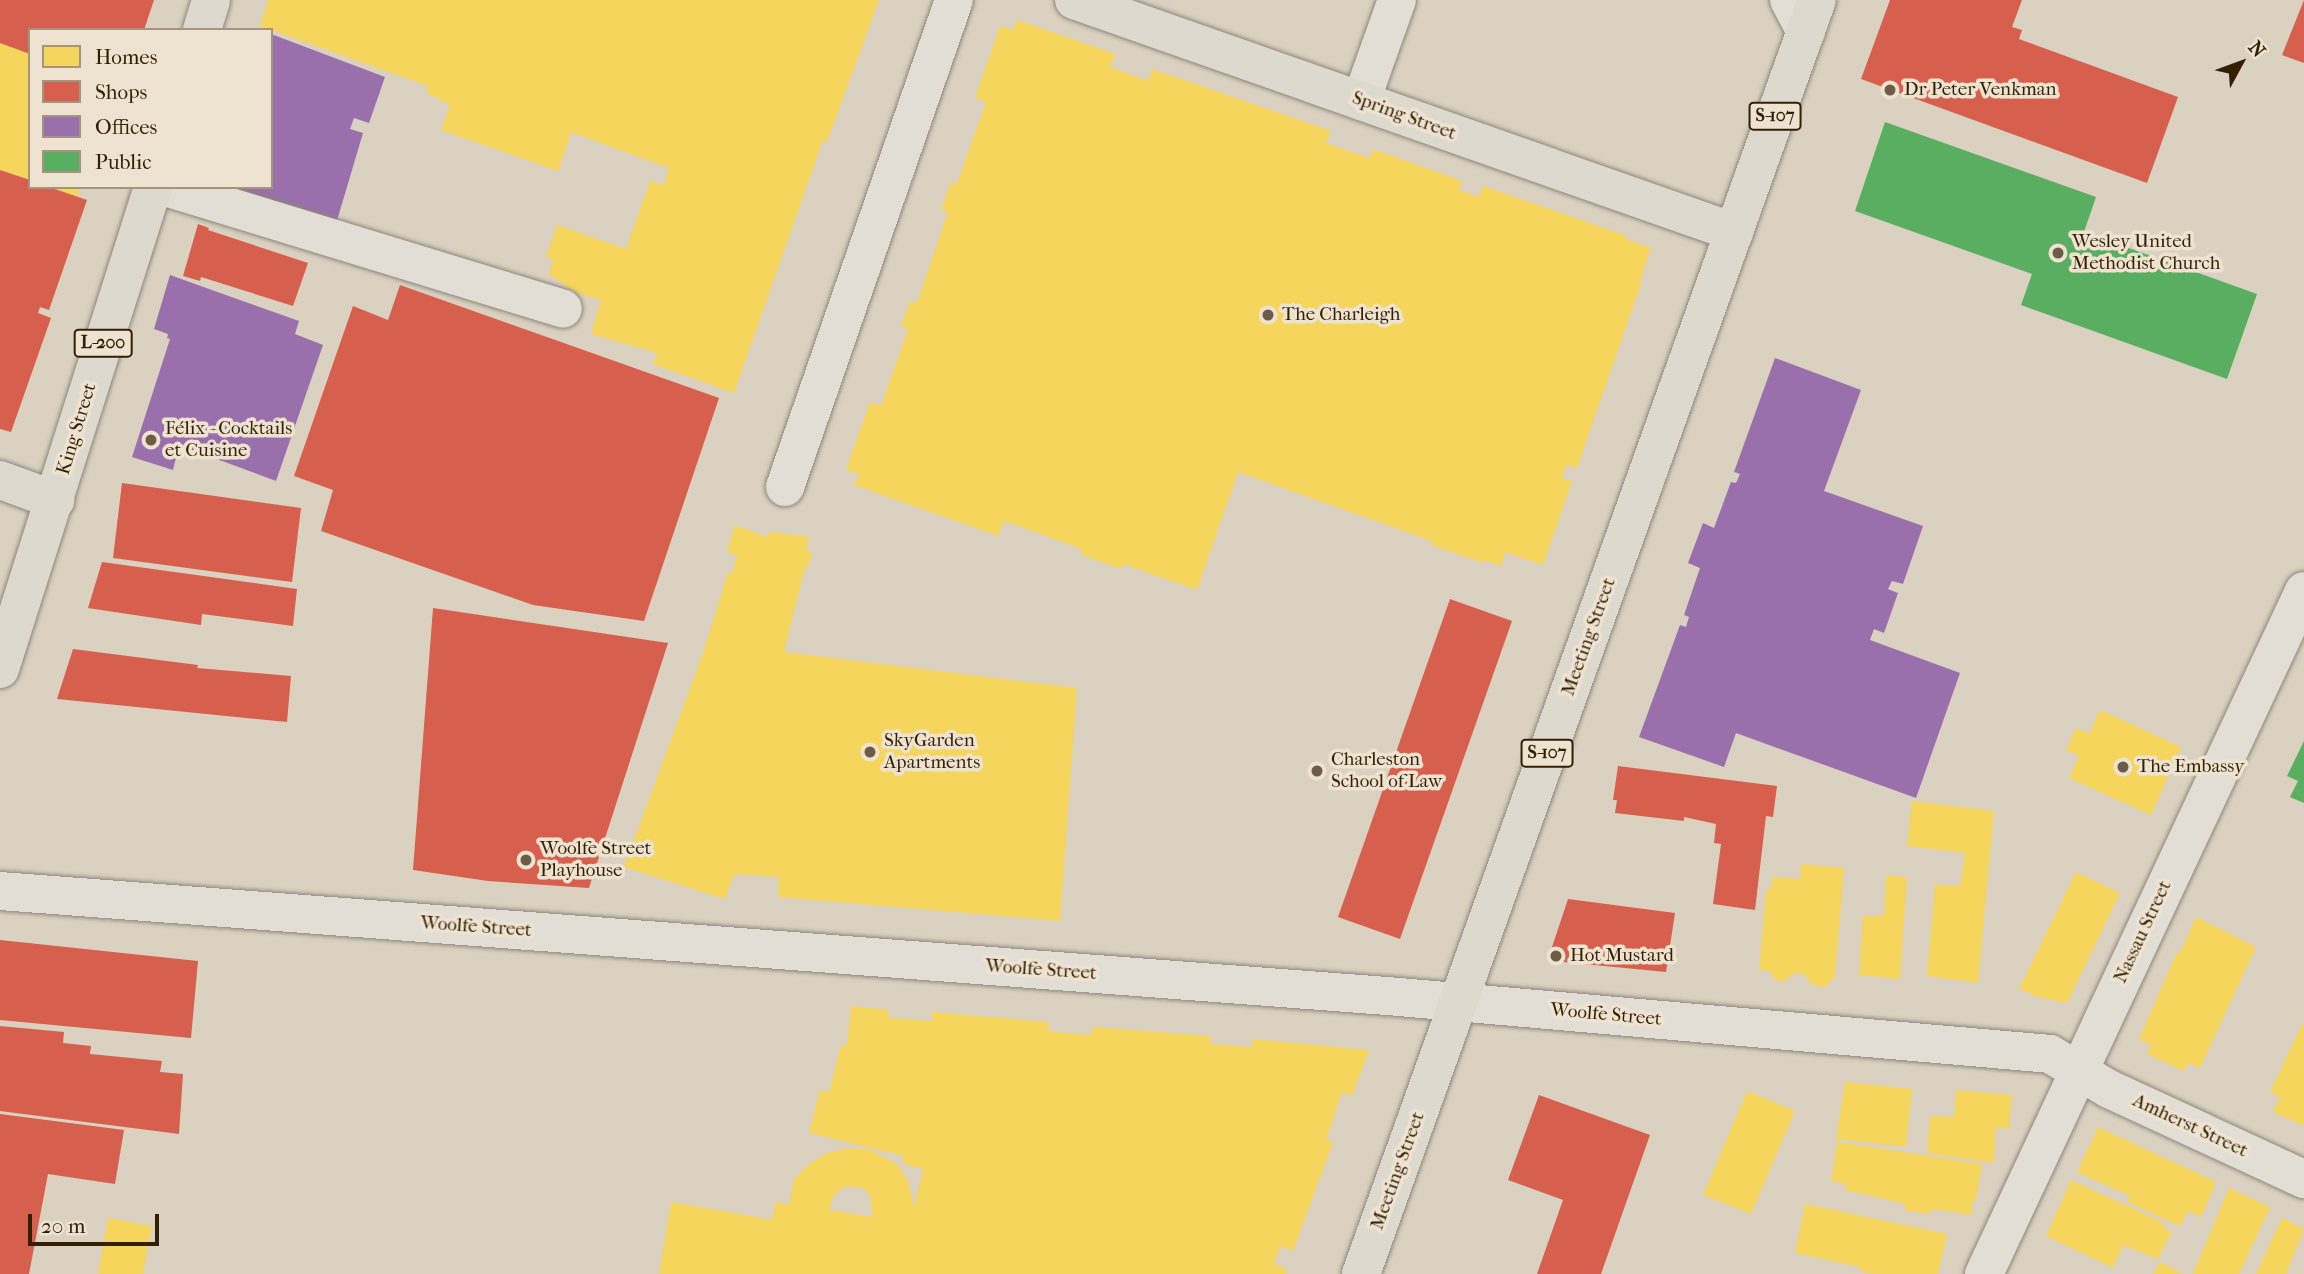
<!DOCTYPE html>
<html>
<head>
<meta charset="utf-8">
<style>
  body { margin:0 }
  #map { position:relative; width:2304px; height:1274px; overflow:hidden; background:#dad1c0; font-family:"IM FELL French Canon",serif }
  div>[style] { position:absolute }
  .homes>* { inset:0; background:#f6d55c }
  .shops>* { inset:0; background:#d6604d }
  .offices>* { inset:0; background:#9970ab }
  .public>* { inset:0; background:#5aae61 }
  .roads { filter:drop-shadow(0 0 2px #8e867a) drop-shadow(0 0 2px #8e867a) }
  .minor>* { height:38px; margin:-19px; padding:0 19px; transform-origin:19px; border-radius:19px; background:#e2ded6 }
  .major>* { height:38px; margin:-19px; padding:0 19px; transform-origin:19px; border-radius:19px; background:#ddd9cf }
  .dots>* { width:19px; height:19px; translate:-50% -50%; box-sizing:border-box; border:4px solid #eee3d0; border-radius:50% }
  span { translate:-50% -50%; white-space:nowrap; text-align:center; line-height:1.15; -webkit-text-stroke:7px #eee3d0; paint-order:stroke }
  .shield-label span { padding:2px 5px; background:#eee3d0; border:2px solid; border-radius:5px; -webkit-text-stroke-width:0 }
  .shield-label { font-size:18px; color:#331f04; font-weight:700 }
  .poi-label { font-size:19px; color:#331f04 }
  .left { translate:0 -50%; text-align:left }
  .street-label { font-size:19px; color:#331f04 }
  .legend { position:absolute; left:28px; top:28px; width:245px; height:161px; box-sizing:border-box; background:#eee3d0; border:2px solid #a3957e; margin:0; padding:9px 12px; list-style:none; font-size:21px; color:#331f04 }
  .legend li { display:flex; align-items:center; gap:14px; height:35px }
  .legend b { width:35px; border:2px solid #a3957e }
  .north { position:absolute; left:2206px; top:28px; width:70px; height:70px; -webkit-text-stroke:5px #eee3d0; paint-order:stroke; rotate:49deg; font-size:19px; font-weight:700; line-height:28px; text-align:center; color:#331f04 }
  .north::after { content:''; display:block; margin:auto; width:24px; height:32px; background:#331f04; clip-path:polygon(50% 0,100% 100%,50% 72%,0 100%) }
  .scale { position:absolute; left:28px; top:1214px; width:131px; height:32px; box-sizing:border-box; border:4px solid #331f04; border-top:0; padding-left:9px; font-size:21px; line-height:24px; white-space:nowrap; color:#331f04; -webkit-text-stroke:5px #eee3d0; paint-order:stroke }
</style>
</head>
<body>
<div id="map">
  <div class="homes">
    <div style="clip-path:polygon(268px 0,879px 0,827px 142px,823px 140px,734px 393px,653px 364px,657px 353px,591px 334px,601px 300px,575px 292px,549px 274px,553px 259px,546px 257px,557px 225px,626px 249px,650px 181px,664px 185px,669px 168px,571px 132px,558px 171px,441px 130px,450px 105px,426px 92px,428px 86px,260px 26px)"></div>
    <div style="clip-path:polygon(1017px 20px,1115px 54px,1110px 67px,1148px 81px,1152px 69px,1331px 131px,1326px 143px,1348px 151px,1370px 158px,1373px 149px,1462px 181px,1459px 190px,1479px 197px,1483px 186px,1627px 236px,1626px 239px,1651px 248px,1640px 281px,1642px 281px,1577px 468px,1566px 465px,1562px 478px,1572px 481px,1543px 565px,1505px 552px,1501px 566px,1484px 560px,1484px 563px,1431px 545px,1432px 541px,1238px 472px,1197px 590px,1123px 564px,1121px 569px,1080px 554px,1082px 549px,1004px 521px,998px 536px,854px 485px,859px 474px,846px 470px,870px 402px,881px 406px,908px 329px,901px 326px,910px 301px,917px 303px,948px 212px,941px 209px,951px 182px,957px 184px,986px 102px,975px 98px,1000px 26px,1013px 30px)"></div>
    <div style="clip-path:polygon(0 43px,30px 54px,30px 180px,0 170px)"></div>
    <div style="clip-path:polygon(50px 187px,80px 187px,77px 197px)"></div>
    <div style="clip-path:polygon(735px 525px,767px 537px,769px 532px,809px 537px,806px 550px,812px 552px,808px 567px,805px 567px,784px 652px,1077px 688px,1060px 921px,778px 897px,779px 877px,734px 874px,725px 899px,624px 867px,703px 653px,728px 572px,732px 573px,737px 556px,727px 552px)"></div>
    <div style="clip-path:polygon(2100px 710px,2181px 747px,2151px 815px,2069px 778px,2079px 756px,2066px 750px,2076px 728px,2089px 734px)"></div>
    <div style="clip-path:polygon(1912px 801px,1994px 811px,1978px 983px,1927px 976px,1935px 885px,1960px 886px,1965px 853px,1907px 846px)"></div>
    <div style="clip-path:polygon(1801px 864px,1844px 868px,1835px 977px,1825px 987px,1812px 985px,1804px 974px,1794px 973px,1785px 981px,1776px 981px,1769px 971px,1759px 970px,1766px 890px,1771px 890px,1772px 877px,1800px 879px)"></div>
    <div style="clip-path:polygon(2076px 872px,2120px 893px,2067px 1003px,2030px 995px,2031px 993px,2019px 989px)"></div>
    <div style="clip-path:polygon(1886px 875px,1907px 877px,1900px 979px,1859px 975px,1863px 916px,1884px 916px)"></div>
    <div style="clip-path:polygon(2196px 917px,2256px 947px,2200px 1068px,2188px 1063px,2184px 1071px,2147px 1054px,2151px 1045px,2139px 1039px,2177px 952px,2180px 953px)"></div>
    <div style="clip-path:polygon(evenodd,851px 1006px,889px 1010px,888px 1018px,906px 1019px,932px 1021px,932px 1012px,1049px 1022px,1048px 1031px,1091px 1035px,1093px 1027px,1211px 1036px,1210px 1044px,1252px 1047px,1252px 1039px,1369px 1050px,1352px 1096px,1342px 1092px,1326px 1140px,1333px 1142px,1293px 1251px,1280px 1246px,1274px 1264px,1287px 1269px,1285px 1274px,659px 1274px,671px 1202px,772px 1220px,776px 1201px,789px 1205px,794px 1179px,809px 1164px,827px 1153px,847px 1148px,868px 1149px,898px 1165px,909px 1183px,914px 1208px,923px 1169px,902px 1163px,904px 1156px,809px 1133px,820px 1090px,829px 1092px,841px 1045px,847px 1046px,851px 1006px,844px 1187px,860px 1187px,870px 1194px,872px 1217px,829px 1210px,834px 1195px,844px 1187px)"></div>
    <div style="clip-path:polygon(2304px 1020px,2304px 1126px,2273px 1112px,2280px 1097px,2270px 1092px)"></div>
    <div style="clip-path:polygon(1845px 1082px,1912px 1089px,1906px 1147px,1836px 1139px)"></div>
    <div style="clip-path:polygon(1956px 1090px,2012px 1095px,2009px 1129px,1996px 1127px,1994px 1163px,1927px 1153px,1930px 1116px,1954px 1117px)"></div>
    <div style="clip-path:polygon(1747px 1091px,1795px 1111px,1751px 1214px,1703px 1195px)"></div>
    <div style="clip-path:polygon(2098px 1127px,2216px 1182px,2201px 1217px,2188px 1211px,2180px 1226px,2127px 1202px,2130px 1196px,2077px 1172px)"></div>
    <div style="clip-path:polygon(1837px 1142px,1982px 1164px,1976px 1200px,1973px 1200px,1971px 1215px,1932px 1209px,1930px 1214px,1904px 1210px,1905px 1204px,1845px 1190px,1846px 1184px,1831px 1181px)"></div>
    <div style="clip-path:polygon(2071px 1180px,2164px 1223px,2162px 1227px,2172px 1231px,2158px 1259px,2123px 1245px,2113px 1268px,2046px 1236px)"></div>
    <div style="clip-path:polygon(2229px 1188px,2270px 1207px,2239px 1274px,2193px 1274px)"></div>
    <div style="clip-path:polygon(1805px 1204px,1947px 1234px,1938px 1274px,1874px 1274px,1860px 1271px,1860px 1267px,1795px 1253px)"></div>
    <div style="clip-path:polygon(108px 1218px,152px 1226px,143px 1274px,98px 1274px)"></div>
    <div style="clip-path:polygon(2282px 1218px,2304px 1229px,2286px 1274px,2256px 1274px)"></div>
    <div style="clip-path:polygon(2160px 1262px,2183px 1274px,2153px 1274px)"></div>
  </div>
  <div class="shops">
    <div style="clip-path:polygon(0 0,154px 0,144px 30px,30px 30px,30px 54px,0 43px)"></div>
    <div style="clip-path:polygon(1890px 0,2022px 0,2012px 27px,2022px 30px,2019px 39px,2178px 97px,2147px 183px,1861px 79px)"></div>
    <div style="clip-path:polygon(2304px 0,2304px 63px,2282px 55px)"></div>
    <div style="clip-path:polygon(0 170px,30px 180px,30px 187px,49px 187px,87px 200px,49px 310px,40px 307px,38px 313px,51px 318px,11px 432px,0 429px)"></div>
    <div style="clip-path:polygon(198px 224px,209px 228px,208px 230px,308px 263px,293px 306px,201px 277px,200px 281px,183px 276px)"></div>
    <div style="clip-path:polygon(400px 285px,719px 398px,644px 621px,533px 605px,321px 531px,333px 490px,294px 476px,353px 306px,388px 320px)"></div>
    <div style="clip-path:polygon(122px 483px,301px 508px,292px 582px,113px 558px)"></div>
    <div style="clip-path:polygon(102px 562px,297px 589px,293px 626px,202px 614px,201px 625px,88px 608px)"></div>
    <div style="clip-path:polygon(1450px 599px,1512px 621px,1400px 939px,1338px 917px)"></div>
    <div style="clip-path:polygon(433px 608px,668px 643px,589px 888px,488px 881px,413px 870px)"></div>
    <div style="clip-path:polygon(73px 649px,198px 665px,197px 668px,291px 676px,287px 722px,57px 699px)"></div>
    <div style="clip-path:polygon(1618px 766px,1777px 786px,1773px 817px,1766px 816px,1755px 910px,1713px 904px,1721px 844px,1714px 843px,1716px 824px,1684px 817px,1684px 821px,1615px 813px,1617px 800px,1613px 800px)"></div>
    <div style="clip-path:polygon(1568px 899px,1675px 913px,1666px 972px,1553px 961px,1550px 953px)"></div>
    <div style="clip-path:polygon(0 940px,198px 961px,191px 1038px,0 1020px)"></div>
    <div style="clip-path:polygon(0 1026px,64px 1032px,63px 1043px,91px 1046px,90px 1054px,162px 1061px,160px 1072px,183px 1074px,179px 1134px,0 1111px)"></div>
    <div style="clip-path:polygon(1539px 1095px,1650px 1135px,1601px 1274px,1537px 1274px,1563px 1200px,1508px 1180px)"></div>
    <div style="clip-path:polygon(0 1114px,124px 1130px,115px 1184px,48px 1174px,29px 1274px,0 1274px)"></div>
  </div>
  <div class="offices">
    <div style="clip-path:polygon(271px 34px,385px 77px,369px 123px,354px 118px,350px 129px,363px 133px,336px 224px,223px 187px,271px 187px)"></div>
    <div style="clip-path:polygon(170px 275px,299px 321px,295px 334px,323px 345px,276px 481px,179px 445px,173px 470px,132px 457px,170px 339px,167px 338px,168px 334px,154px 329px)"></div>
    <div style="clip-path:polygon(1775px 358px,1861px 390px,1824px 491px,1923px 526px,1903px 584px,1892px 581px,1888px 589px,1898px 593px,1884px 633px,1874px 629px,1870px 640px,1960px 673px,1916px 798px,1736px 733px,1724px 767px,1639px 737px,1680px 625px,1686px 627px,1689px 617px,1684px 615px,1700px 568px,1688px 563px,1703px 523px,1714px 528px,1731px 482px,1736px 483px,1740px 474px,1734px 472px)"></div>
  </div>
  <div class="public">
    <div style="clip-path:polygon(1885px 122px,2096px 197px,2084px 232px,2257px 294px,2227px 379px,2021px 305px,2032px 274px,1855px 211px)"></div>
    <div style="clip-path:polygon(2304px 741px,2304px 803px,2290px 797px,2298px 781px,2287px 776px)"></div>
  </div>
  <div class="roads">
    <div class="minor">
      <div style="left:1789px;top:0;width:36px;rotate:62deg"></div>
      <div style="left:1361px;top:101px;width:107px;rotate:-70.4deg"></div>
      <div style="left:165px;top:187px;width:416px;rotate:17deg"></div>
      <div style="left:785px;top:487px;width:515px;rotate:-70.86deg"></div>
      <div style="left:0;top:891px;width:1403px;rotate:4.33deg"></div>
      <div style="left:1399px;top:997px;width:653px;rotate:5deg"></div>
      <div style="left:2050px;top:1054px;width:69px;rotate:30.7deg"></div>
      <div style="left:2109px;top:1089px;width:215px;rotate:24.8deg"></div>
      <div style="left:1984px;top:1274px;width:754px;rotate:-64.9deg"></div>
    </div>
    <div class="major">
      <div style="left:1074px;top:0;width:700px;rotate:19.37deg"></div>
      <div style="left:202px;top:30px;width:31px;rotate:-73deg"></div>
      <div style="left:0;top:480px;width:59px;rotate:20deg"></div>
      <div style="left:0;top:669px;width:506px;rotate:-72.39deg"></div>
      <div style="left:1361px;top:1274px;width:1353px;rotate:-70.31deg"></div>
    </div>
  </div>
  <div class="dots">
    <div style="left:1890px;top:90px;background:#6d5d46"></div>
    <div style="left:2058px;top:253px;background:#6d5d46"></div>
    <div style="left:1268px;top:315px;background:#6d5d46"></div>
    <div style="left:151px;top:440px;background:#6d5d46"></div>
    <div style="left:870px;top:752px;background:#6d5d46"></div>
    <div style="left:2123px;top:767px;background:#6d5d46"></div>
    <div style="left:1317px;top:771px;background:#6d5d46"></div>
    <div style="left:526px;top:860px;background:#6d5d46"></div>
    <div style="left:1556px;top:956px;background:#6d5d46"></div>
  </div>
  <div class="shield-label">
    <span style="left:1775px;top:116px">S-107</span>
    <span style="left:103px;top:343px">L-200</span>
    <span style="left:1547px;top:753px">S-107</span>
  </div>
  <div class="poi-label">
    <span class="left" style="left:1904px;top:90px">Dr Peter Venkman</span>
    <span class="left" style="left:2072px;top:253px">Wesley United<br>Methodist Church</span>
    <span class="left" style="left:1282px;top:315px">The Charleigh</span>
    <span class="left" style="left:165px;top:440px">Félix - Cocktails<br>et Cuisine</span>
    <span class="left" style="left:884px;top:752px">SkyGarden<br>Apartments</span>
    <span class="left" style="left:1331px;top:771px">Charleston<br>School of Law</span>
    <span class="left" style="left:2137px;top:767px">The Embassy</span>
    <span class="left" style="left:540px;top:860px">Woolfe Street<br>Playhouse</span>
    <span class="left" style="left:1570px;top:956px">Hot Mustard</span>
  </div>
  <div class="street-label">
    <span style="left:1404px;top:116px;rotate:20deg">Spring Street</span>
    <span style="left:77px;top:429px;rotate:-73deg">King Street</span>
    <span style="left:1589px;top:637px;rotate:-70deg">Meeting Street</span>
    <span style="left:476px;top:927px;rotate:4deg">Woolfe Street</span>
    <span style="left:2143px;top:932px;rotate:-65deg">Nassau Street</span>
    <span style="left:1041px;top:970px;rotate:4deg">Woolfe Street</span>
    <span style="left:1606px;top:1015px;rotate:5deg">Woolfe Street</span>
    <span style="left:2190px;top:1126px;rotate:25deg">Amherst Street</span>
    <span style="left:1398px;top:1171px;rotate:-70deg">Meeting Street</span>
  </div>
  <ul class="legend">
  <li><b style="height:19px;background:#f6d55c"></b>Homes</li>
  <li><b style="height:19px;background:#d6604d"></b>Shops</li>
  <li><b style="height:19px;background:#9970ab"></b>Offices</li>
  <li><b style="height:19px;background:#5aae61"></b>Public</li>
  </ul>
  <div class="north">N</div>
  <div class="scale">20 m</div>
</div>
</body>
</html>
